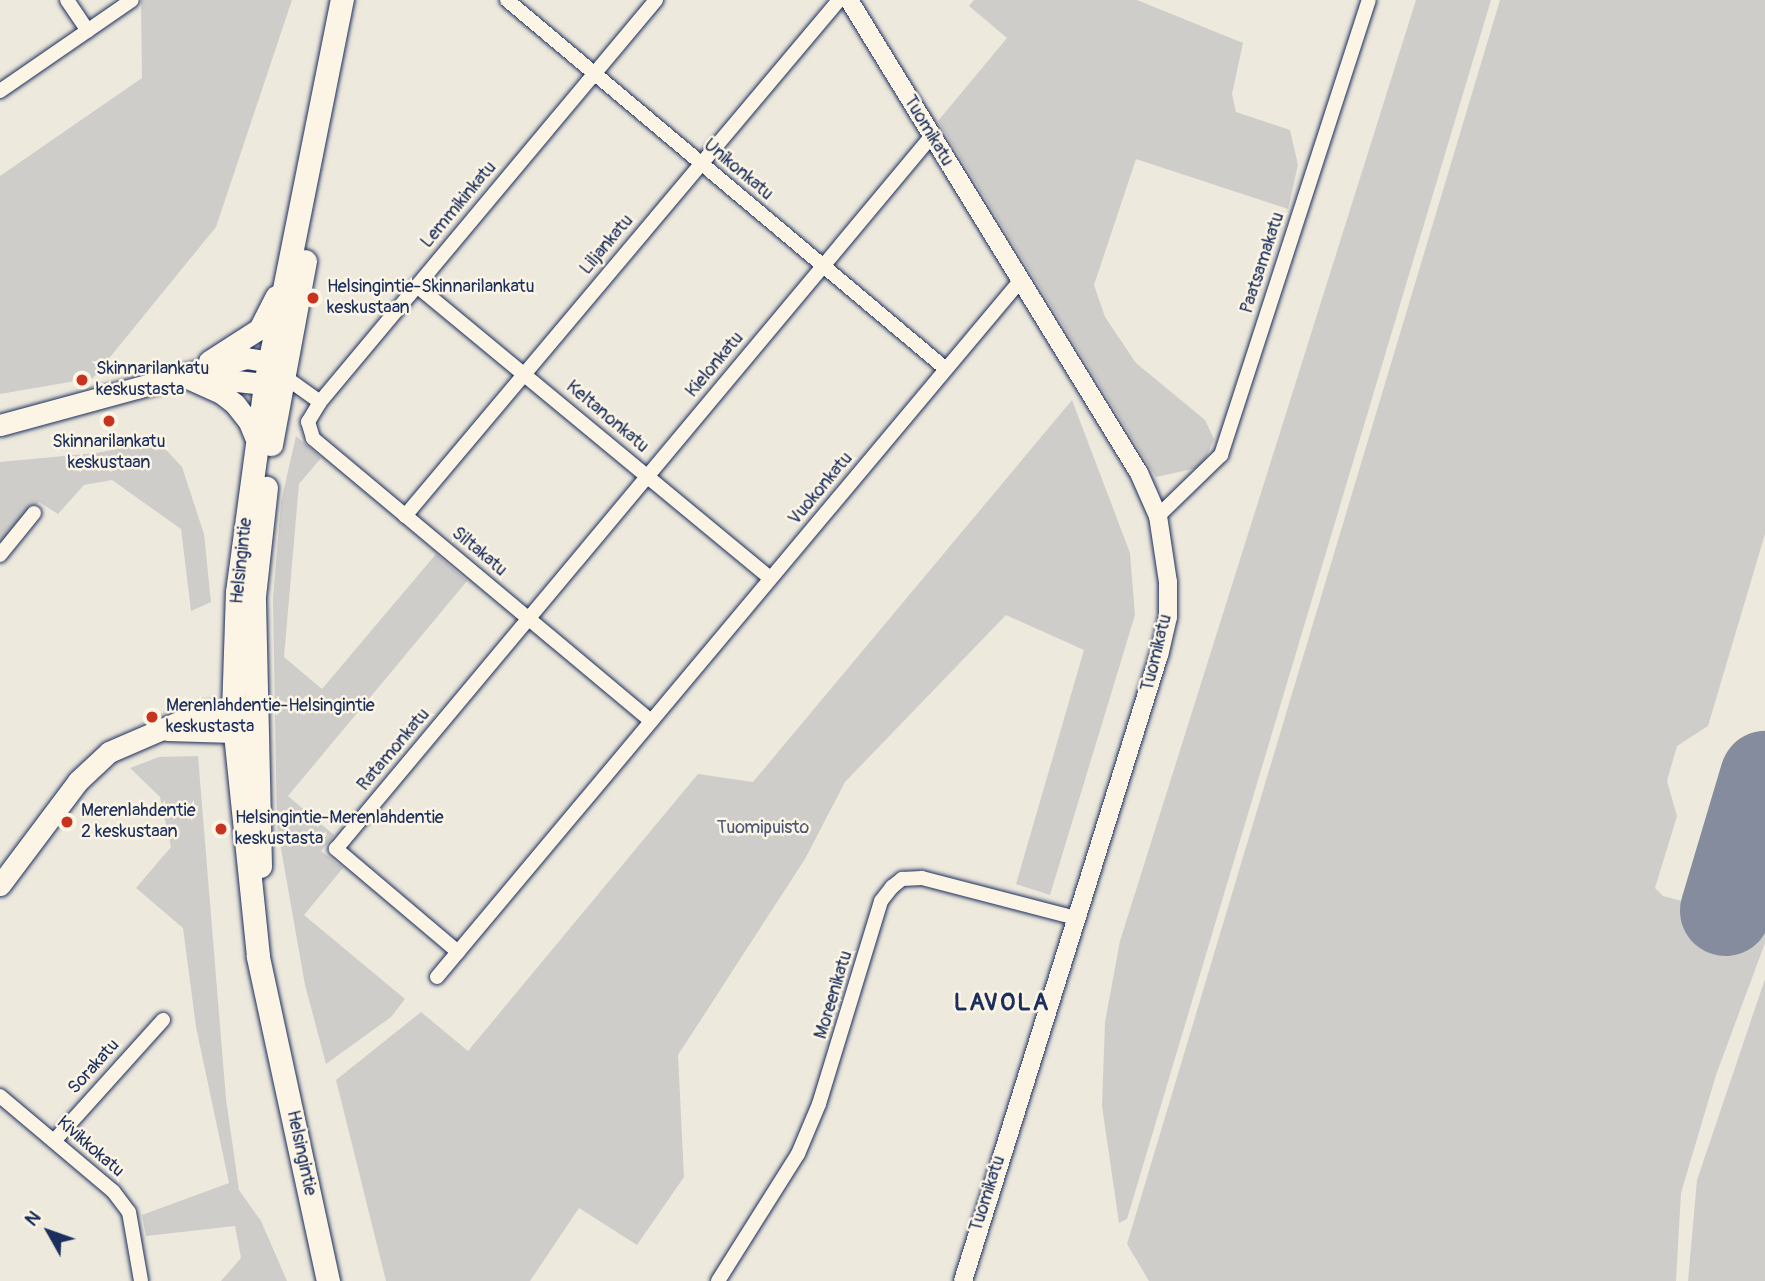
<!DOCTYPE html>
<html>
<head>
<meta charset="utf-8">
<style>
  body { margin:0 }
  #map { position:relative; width:1765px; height:1281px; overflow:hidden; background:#eee9dd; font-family:Pangolin,sans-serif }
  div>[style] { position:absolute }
  .green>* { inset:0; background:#cfcdca }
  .runway>* { height:91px; margin:-45.5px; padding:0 45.5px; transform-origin:45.5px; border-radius:45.5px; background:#848c9e }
  .roads { filter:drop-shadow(0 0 2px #1b2f5e) drop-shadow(0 0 2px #1b2f5e) }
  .minor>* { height:14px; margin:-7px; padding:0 7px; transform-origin:7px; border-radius:7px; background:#fcf5e5 }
  .tertiary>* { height:18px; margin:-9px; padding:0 9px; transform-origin:9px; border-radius:9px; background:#fcf5e5 }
  .secondary>* { height:21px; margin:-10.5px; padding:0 10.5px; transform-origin:10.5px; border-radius:10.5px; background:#fcf5e5 }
  .primary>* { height:23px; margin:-11.5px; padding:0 11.5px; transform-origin:11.5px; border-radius:11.5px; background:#fcf5e5 }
  .dots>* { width:19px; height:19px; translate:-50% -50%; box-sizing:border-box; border:4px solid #fcf5e5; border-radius:50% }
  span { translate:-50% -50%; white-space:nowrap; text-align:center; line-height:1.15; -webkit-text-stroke:5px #fcf5e5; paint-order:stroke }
  .street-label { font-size:18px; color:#1b2f5e }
  .poi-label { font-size:18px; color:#1b2f5e }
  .left { translate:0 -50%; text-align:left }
  .park-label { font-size:18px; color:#485679 }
  .district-label { font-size:24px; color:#1b2f5e; font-weight:700; letter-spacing:2px }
  .north { position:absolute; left:14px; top:1197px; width:70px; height:70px; -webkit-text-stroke:5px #fcf5e5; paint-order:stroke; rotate:310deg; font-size:19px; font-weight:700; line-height:28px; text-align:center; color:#1b2f5e }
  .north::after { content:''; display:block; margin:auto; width:24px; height:32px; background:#1b2f5e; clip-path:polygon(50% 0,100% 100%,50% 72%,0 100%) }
</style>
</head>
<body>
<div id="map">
  <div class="green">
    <div style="clip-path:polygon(141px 0,292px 0,216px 227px,93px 378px,0 394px,0 176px,142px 78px)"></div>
    <div style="clip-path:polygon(974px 0,1137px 0,1243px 43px,1232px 94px,1236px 112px,1290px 130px,1298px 165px,1288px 209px,1136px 159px,1094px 285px,1105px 317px,1136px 363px,1205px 420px,1214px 439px,1202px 467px,1156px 477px,938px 121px,1007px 38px,969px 6px)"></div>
    <div style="clip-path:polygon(1416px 0,1491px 0,1127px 1219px,1119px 1223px,1102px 1106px,1105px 1022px,1120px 941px)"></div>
    <div style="clip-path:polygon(1500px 0,1765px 0,1765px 534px,1708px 726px,1677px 746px,1667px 781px,1677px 816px,1655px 888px,1663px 896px,1765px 923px,1765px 943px,1716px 1075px,1681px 1193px,1676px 1281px,1149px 1281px,1127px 1244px)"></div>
    <div style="clip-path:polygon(1072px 400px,1130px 553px,1135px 615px,1050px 895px,1016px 884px,1084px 650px,1006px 615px,845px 782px,805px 859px,678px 1055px,684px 1177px,637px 1245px,579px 1208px,530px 1281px,386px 1281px,336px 1080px,421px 1012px,468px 1051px,698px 774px,753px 782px)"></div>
    <div style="clip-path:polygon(296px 436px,321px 458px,299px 484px,284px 657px,322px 689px,436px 554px,467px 581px,288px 796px,334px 835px,321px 851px,343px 868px,304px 915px,405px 999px,391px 1017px,326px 1064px,305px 985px,277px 826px,273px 599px,281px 502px)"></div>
    <div style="clip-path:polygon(158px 441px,182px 467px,204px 534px,211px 602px,191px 611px,181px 529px,112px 480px,84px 485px,58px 514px,39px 502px,0 548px,0 462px,96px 453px)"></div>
    <div style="clip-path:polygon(198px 756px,226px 1099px,239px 1190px,261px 1221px,287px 1281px,221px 1281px,241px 1258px,235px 1226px,146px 1236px,142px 1215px,229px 1183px,196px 1027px,183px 928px,136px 888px,171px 847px,160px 797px,130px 768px,159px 757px)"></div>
    <div style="clip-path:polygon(1765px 979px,1765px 1281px,1688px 1281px,1697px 1180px)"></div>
  </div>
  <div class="runway">
    <div style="left:1725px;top:910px;width:140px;rotate:-73.4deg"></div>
  </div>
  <div class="roads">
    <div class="minor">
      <div style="left:67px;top:0;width:37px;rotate:56deg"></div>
      <div style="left:507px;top:0;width:573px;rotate:40.05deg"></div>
      <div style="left:0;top:91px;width:160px;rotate:-34.6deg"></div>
      <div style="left:417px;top:286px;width:458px;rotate:39.6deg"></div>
      <div style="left:285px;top:377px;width:43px;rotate:35.5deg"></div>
      <div style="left:405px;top:516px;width:674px;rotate:-49.93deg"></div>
      <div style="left:1158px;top:516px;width:88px;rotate:-44.1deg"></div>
      <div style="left:1221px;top:455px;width:478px;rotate:-72deg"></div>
      <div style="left:0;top:555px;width:54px;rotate:-51deg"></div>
      <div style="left:651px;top:721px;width:441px;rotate:-140.1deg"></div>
      <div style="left:313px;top:438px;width:17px;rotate:-107deg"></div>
      <div style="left:308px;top:422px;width:23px;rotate:-59deg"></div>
      <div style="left:320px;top:402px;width:524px;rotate:-50.11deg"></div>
      <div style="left:458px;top:952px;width:160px;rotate:-139.8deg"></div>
      <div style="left:336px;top:849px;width:928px;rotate:-50.12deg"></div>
      <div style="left:437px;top:977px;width:908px;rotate:-50.05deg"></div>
      <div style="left:0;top:1096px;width:148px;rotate:40.1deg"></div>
      <div style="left:113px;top:1191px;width:26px;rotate:53deg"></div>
      <div style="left:129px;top:1212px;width:70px;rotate:80.1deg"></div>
      <div style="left:54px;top:1141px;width:163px;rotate:-48deg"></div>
      <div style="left:718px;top:1281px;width:150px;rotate:-57.8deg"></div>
      <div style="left:798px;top:1154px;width:54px;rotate:-67.2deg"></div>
      <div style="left:819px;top:1104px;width:212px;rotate:-73deg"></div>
      <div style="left:881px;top:901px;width:18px;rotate:-52deg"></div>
      <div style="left:892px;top:887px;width:13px;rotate:-39deg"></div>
      <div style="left:902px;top:879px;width:20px;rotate:-3deg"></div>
      <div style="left:922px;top:878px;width:159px;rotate:14.6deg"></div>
    </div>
    <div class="tertiary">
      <div style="left:849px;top:0;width:555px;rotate:58.49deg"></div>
      <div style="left:1139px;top:473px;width:47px;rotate:66.2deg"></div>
      <div style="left:1158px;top:516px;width:67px;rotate:81.4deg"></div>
      <div style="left:1168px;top:582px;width:35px;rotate:90deg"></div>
      <div style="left:1168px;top:617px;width:39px;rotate:103deg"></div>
      <div style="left:1159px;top:655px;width:656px;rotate:107.39deg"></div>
    </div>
    <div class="secondary">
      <div style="left:209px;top:361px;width:59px;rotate:-32.6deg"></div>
      <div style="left:259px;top:329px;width:37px;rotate:-63deg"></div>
      <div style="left:183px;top:376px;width:42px;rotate:24.1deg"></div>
      <div style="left:221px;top:393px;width:18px;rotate:38deg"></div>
      <div style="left:235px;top:404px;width:23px;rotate:52deg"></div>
      <div style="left:249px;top:422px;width:22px;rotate:68deg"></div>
      <div style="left:199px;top:377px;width:66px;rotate:6.1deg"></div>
      <div style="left:0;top:425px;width:255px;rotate:-15.2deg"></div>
      <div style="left:246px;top:358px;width:24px;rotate:9deg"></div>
      <div style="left:167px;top:730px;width:67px;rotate:1.7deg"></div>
      <div style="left:234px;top:732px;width:16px;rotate:-35deg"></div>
      <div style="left:0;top:885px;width:130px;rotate:-53.1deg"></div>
      <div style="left:78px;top:781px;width:42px;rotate:-43.1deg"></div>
      <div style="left:109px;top:752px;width:88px;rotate:-23.4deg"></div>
      <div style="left:190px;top:717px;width:21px;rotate:-14deg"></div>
      <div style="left:210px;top:712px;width:39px;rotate:7deg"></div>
    </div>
    <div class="primary">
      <div style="left:271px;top:444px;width:186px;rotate:-79.5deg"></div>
      <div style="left:260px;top:866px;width:270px;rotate:-91.3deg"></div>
      <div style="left:254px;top:596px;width:109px;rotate:-83.7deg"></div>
      <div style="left:328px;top:1281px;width:332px;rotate:-102.2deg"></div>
      <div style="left:258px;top:956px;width:245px;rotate:-95.9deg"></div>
      <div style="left:233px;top:712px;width:120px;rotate:-88.1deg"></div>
      <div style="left:237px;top:592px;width:210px;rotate:-82.3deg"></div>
      <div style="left:265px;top:384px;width:392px;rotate:-78.7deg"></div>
    </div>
  </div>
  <div class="dots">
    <div style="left:313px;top:298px;background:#c8321e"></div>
    <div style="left:82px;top:380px;background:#c8321e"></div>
    <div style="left:109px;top:421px;background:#c8321e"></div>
    <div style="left:152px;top:717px;background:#c8321e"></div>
    <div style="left:67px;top:822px;background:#c8321e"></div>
    <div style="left:221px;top:829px;background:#c8321e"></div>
  </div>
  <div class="street-label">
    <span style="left:928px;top:131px;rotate:59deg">Tuomikatu</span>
    <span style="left:738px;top:170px;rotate:40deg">Unikonkatu</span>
    <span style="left:459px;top:205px;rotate:-50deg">Lemmikinkatu</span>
    <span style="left:607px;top:245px;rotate:-50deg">Liljankatu</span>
    <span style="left:1263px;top:263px;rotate:-72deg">Paatsamakatu</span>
    <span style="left:715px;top:365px;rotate:-50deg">Kielonkatu</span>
    <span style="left:607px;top:417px;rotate:40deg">Keltanonkatu</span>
    <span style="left:821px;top:489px;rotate:-50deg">Vuokonkatu</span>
    <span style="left:479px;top:552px;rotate:40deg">Siltakatu</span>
    <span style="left:242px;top:561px;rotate:-84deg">Helsingintie</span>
    <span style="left:1157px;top:653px;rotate:-76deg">Tuomikatu</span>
    <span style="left:394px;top:750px;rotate:-50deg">Ratamonkatu</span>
    <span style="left:834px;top:995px;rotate:-73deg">Moreenikatu</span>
    <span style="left:94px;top:1067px;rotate:-48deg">Sorakatu</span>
    <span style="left:90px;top:1147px;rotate:41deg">Kivikkokatu</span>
    <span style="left:301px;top:1153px;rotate:78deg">Helsingintie</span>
    <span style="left:988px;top:1194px;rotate:-72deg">Tuomikatu</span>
  </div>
  <div class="poi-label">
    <span class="left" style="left:327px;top:298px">Helsingintie-Skinnarilankatu<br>keskustaan</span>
    <span class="left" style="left:96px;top:380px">Skinnarilankatu<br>keskustasta</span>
    <span style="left:109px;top:453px">Skinnarilankatu<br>keskustaan</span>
    <span class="left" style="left:166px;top:717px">Merenlahdentie-Helsingintie<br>keskustasta</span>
    <span class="left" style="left:81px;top:822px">Merenlahdentie<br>2 keskustaan</span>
    <span class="left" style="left:235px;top:829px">Helsingintie-Merenlahdentie<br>keskustasta</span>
  </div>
  <div class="park-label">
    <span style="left:763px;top:828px">Tuomipuisto</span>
  </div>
  <div class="district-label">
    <span style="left:1002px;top:1003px">LAVOLA</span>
  </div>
  <div class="north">N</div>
</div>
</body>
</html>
